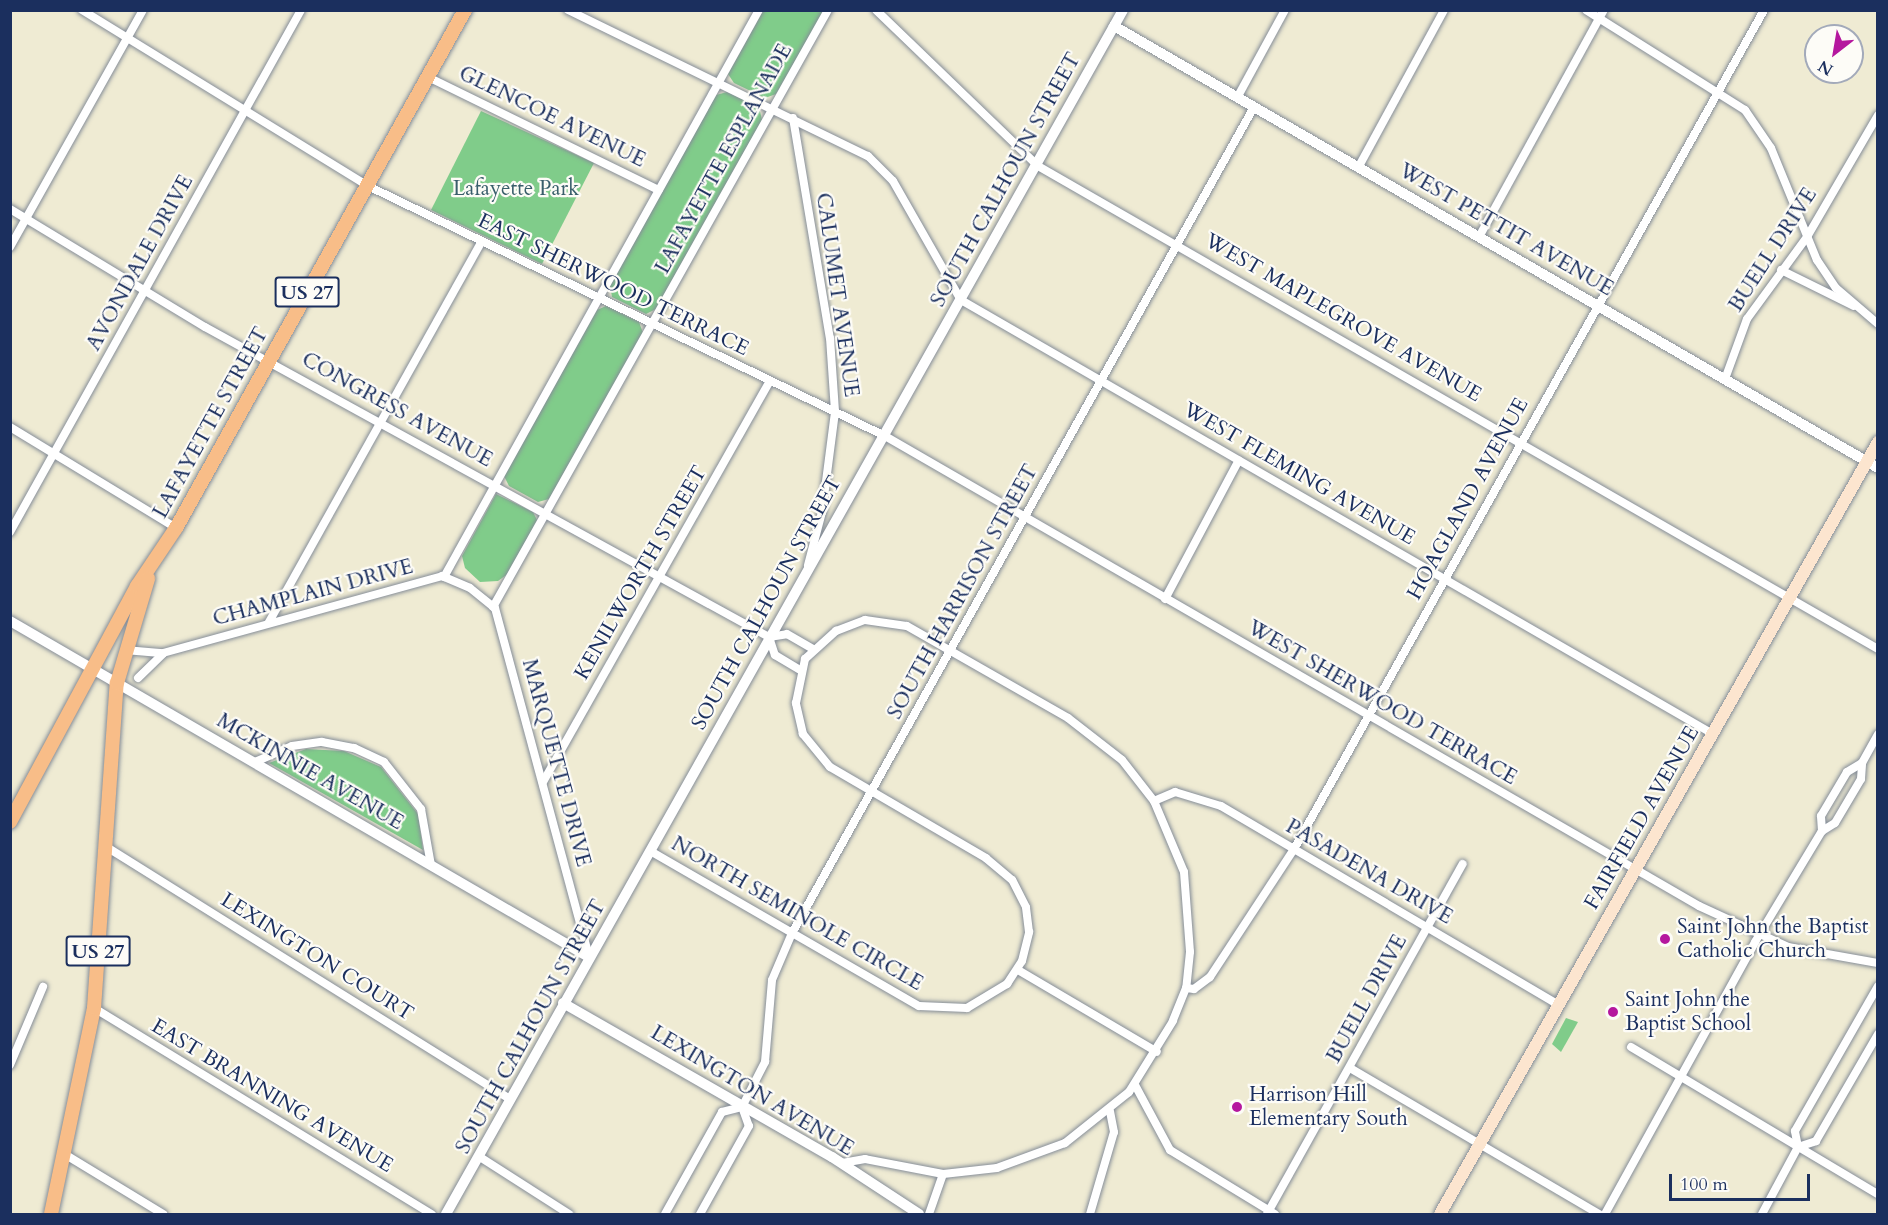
<!DOCTYPE html>
<html>
<head>
<meta charset="utf-8">
<style>
  body { margin:0 }
  #map { position:relative; width:1888px; height:1225px; overflow:hidden; background:#efebd3; font-family:Cardo,serif }
  div>[style] { position:absolute }
  .green>* { inset:0; background:#80cc8a }
  .roads { filter:drop-shadow(0 0 2px #858d98) drop-shadow(0 0 2px #858d98) }
  .minor>* { height:8px; margin:-4px; padding:0 4px; transform-origin:4px; border-radius:4px; background:#fff }
  .tertiary>* { height:10px; margin:-5px; padding:0 5px; transform-origin:5px; border-radius:5px; background:#fff }
  .secondary>* { height:12px; margin:-6px; padding:0 6px; transform-origin:6px; border-radius:6px; background:#fce5cf }
  .trunk>* { height:14px; margin:-7px; padding:0 7px; transform-origin:7px; border-radius:7px; background:#f8bd88 }
  .dots>* { width:16px; height:16px; translate:-50% -50%; box-sizing:border-box; border:3px solid #fdfcf7; border-radius:50% }
  span { translate:-50% -50%; white-space:nowrap; text-align:center; line-height:1.15; -webkit-text-stroke:4.5px #fdfcf7; paint-order:stroke }
  .shield-label span { padding:2px 4px; background:#fdfcf7; border:2px solid; border-radius:4px; -webkit-text-stroke-width:0 }
  .shield-label { font-size:20px; color:#1b2f5e; font-weight:700 }
  .street-label { font-size:21px; color:#1b2f5e }
  .park-label { font-size:21px; color:#395e6b }
  .poi-label { font-size:21px; color:#1b2f5e }
  .left { translate:0 -50%; text-align:left }
  .frame { position:absolute; inset:0; border:12px solid #1b2f5e; pointer-events:none }
  .north { position:absolute; left:1804px; top:24px; width:60px; height:60px; box-sizing:border-box; background:#fdfcf7; border:2px solid #a3aaba; border-radius:50%; rotate:211deg; font-size:16px; font-weight:700; line-height:24px; text-align:center; color:#1b2f5e }
  .north::after { content:''; display:block; margin:auto; width:21px; height:27px; background:#b5179e; clip-path:polygon(50% 0,100% 100%,50% 72%,0 100%) }
  .scale { position:absolute; left:1669px; top:1174px; width:141px; height:27px; box-sizing:border-box; border:3px solid #1b2f5e; border-top:0; padding-left:8px; font-size:18px; line-height:21px; white-space:nowrap; color:#1b2f5e; -webkit-text-stroke:4px #fdfcf7; paint-order:stroke }
</style>
</head>
<body>
<div id="map">
  <div class="green">
    <div style="clip-path:polygon(763px 11px,824px 11px,776px 94px,765px 98px,734px 83px,728px 74px)"></div>
    <div style="clip-path:polygon(727px 92px,759px 107px,762px 120px,656px 309px,646px 314px,612px 297px,610px 285px,716px 95px)"></div>
    <div style="clip-path:polygon(481px 111px,594px 163px,542px 264px,431px 210px)"></div>
    <div style="clip-path:polygon(606px 306px,639px 322px,643px 333px,549px 499px,538px 502px,509px 486px,504px 476px,597px 310px)"></div>
    <div style="clip-path:polygon(496px 494px,533px 512px,537px 520px,509px 573px,498px 581px,480px 582px,465px 568px,462px 556px)"></div>
    <div style="clip-path:polygon(306px 749px,344px 751px,381px 767px,418px 814px,423px 850px,269px 763px)"></div>
    <div style="clip-path:polygon(1566px 1018px,1578px 1022px,1561px 1052px,1552px 1044px)"></div>
  </div>
  <div class="roads">
    <div class="minor">
      <div style="left:82px;top:10px;width:334px;rotate:31.6deg"></div>
      <div style="left:366px;top:185px;width:577px;rotate:25.81deg"></div>
      <div style="left:885px;top:436px;width:940px;rotate:30deg"></div>
      <div style="left:1699px;top:906px;width:98px;rotate:24.7deg"></div>
      <div style="left:1788px;top:947px;width:91px;rotate:10.1deg"></div>
      <div style="left:568px;top:10px;width:334px;rotate:26deg"></div>
      <div style="left:868px;top:156px;width:35px;rotate:45deg"></div>
      <div style="left:893px;top:181px;width:137px;rotate:60.3deg"></div>
      <div style="left:961px;top:300px;width:868px;rotate:29.99deg"></div>
      <div style="left:876px;top:10px;width:225px;rotate:43.9deg"></div>
      <div style="left:1038px;top:166px;width:969px;rotate:29.9deg"></div>
      <div style="left:1586px;top:10px;width:188px;rotate:32.2deg"></div>
      <div style="left:1745px;top:110px;width:46px;rotate:55.6deg"></div>
      <div style="left:1771px;top:148px;width:121px;rotate:67.7deg"></div>
      <div style="left:1817px;top:260px;width:34px;rotate:56deg"></div>
      <div style="left:1836px;top:288px;width:55px;rotate:40.6deg"></div>
      <div style="left:428px;top:77px;width:257px;rotate:26.1deg"></div>
      <div style="left:1237px;top:98px;width:100px;rotate:-61.4deg"></div>
      <div style="left:793px;top:118px;width:223px;rotate:80.5deg"></div>
      <div style="left:830px;top:338px;width:74px;rotate:86.1deg"></div>
      <div style="left:835px;top:412px;width:101px;rotate:97.4deg"></div>
      <div style="left:822px;top:512px;width:55px;rotate:104.8deg"></div>
      <div style="left:1358px;top:168px;width:180px;rotate:-61.4deg"></div>
      <div style="left:10px;top:209px;width:228px;rotate:31.2deg"></div>
      <div style="left:205px;top:327px;width:644px;rotate:28.8deg"></div>
      <div style="left:1479px;top:237px;width:259px;rotate:-61.2deg"></div>
      <div style="left:10px;top:247px;width:272px;rotate:-60.7deg"></div>
      <div style="left:1781px;top:270px;width:81px;rotate:26.3deg"></div>
      <div style="left:1725px;top:379px;width:64px;rotate:-69.9deg"></div>
      <div style="left:1747px;top:319px;width:102px;rotate:-53.8deg"></div>
      <div style="left:1807px;top:237px;width:141px;rotate:-59.8deg"></div>
      <div style="left:10px;top:427px;width:194px;rotate:31.3deg"></div>
      <div style="left:10px;top:532px;width:598px;rotate:-60.86deg"></div>
      <div style="left:444px;top:577px;width:649px;rotate:-60.95deg"></div>
      <div style="left:1165px;top:599px;width:157px;rotate:-62deg"></div>
      <div style="left:493px;top:607px;width:685px;rotate:-60.7deg"></div>
      <div style="left:269px;top:622px;width:435px;rotate:-60.8deg"></div>
      <div style="left:769px;top:637px;width:18px;rotate:-9deg"></div>
      <div style="left:787px;top:634px;width:30px;rotate:30deg"></div>
      <div style="left:769px;top:637px;width:19px;rotate:72deg"></div>
      <div style="left:775px;top:655px;width:29px;rotate:31deg"></div>
      <div style="left:125px;top:650px;width:38px;rotate:5deg"></div>
      <div style="left:163px;top:653px;width:289px;rotate:-15.4deg"></div>
      <div style="left:442px;top:576px;width:30px;rotate:23deg"></div>
      <div style="left:470px;top:588px;width:32px;rotate:39deg"></div>
      <div style="left:495px;top:608px;width:361px;rotate:74.9deg"></div>
      <div style="left:138px;top:678px;width:35px;rotate:-44deg"></div>
      <div style="left:255px;top:762px;width:40px;rotate:-23.4deg"></div>
      <div style="left:292px;top:746px;width:30px;rotate:-8deg"></div>
      <div style="left:322px;top:742px;width:33px;rotate:11deg"></div>
      <div style="left:354px;top:748px;width:33px;rotate:25deg"></div>
      <div style="left:384px;top:762px;width:60px;rotate:51.8deg"></div>
      <div style="left:421px;top:809px;width:57px;rotate:79.9deg"></div>
      <div style="left:543px;top:782px;width:461px;rotate:-60.5deg"></div>
      <div style="left:1154px;top:801px;width:23px;rotate:-23deg"></div>
      <div style="left:1175px;top:792px;width:48px;rotate:16.9deg"></div>
      <div style="left:1221px;top:806px;width:392px;rotate:30.5deg"></div>
      <div style="left:1822px;top:831px;width:15px;rotate:-94deg"></div>
      <div style="left:1821px;top:816px;width:51px;rotate:-59.4deg"></div>
      <div style="left:1847px;top:772px;width:17px;rotate:-31deg"></div>
      <div style="left:105px;top:846px;width:476px;rotate:32deg"></div>
      <div style="left:652px;top:852px;width:308px;rotate:30deg"></div>
      <div style="left:919px;top:1006px;width:48px;rotate:2.4deg"></div>
      <div style="left:967px;top:1008px;width:47px;rotate:-31deg"></div>
      <div style="left:1007px;top:984px;width:27px;rotate:-57deg"></div>
      <div style="left:1022px;top:961px;width:30px;rotate:-76deg"></div>
      <div style="left:1029px;top:932px;width:25px;rotate:-97deg"></div>
      <div style="left:1026px;top:907px;width:30px;rotate:-117deg"></div>
      <div style="left:1012px;top:880px;width:34px;rotate:-140deg"></div>
      <div style="left:986px;top:858px;width:181px;rotate:-149.7deg"></div>
      <div style="left:830px;top:767px;width:43px;rotate:-129.3deg"></div>
      <div style="left:803px;top:734px;width:32px;rotate:-103deg"></div>
      <div style="left:796px;top:703px;width:45px;rotate:-78.4deg"></div>
      <div style="left:805px;top:659px;width:42px;rotate:-42.1deg"></div>
      <div style="left:836px;top:631px;width:31px;rotate:-21deg"></div>
      <div style="left:865px;top:620px;width:42px;rotate:8.1deg"></div>
      <div style="left:907px;top:626px;width:185px;rotate:29.7deg"></div>
      <div style="left:1068px;top:718px;width:68px;rotate:37.9deg"></div>
      <div style="left:1122px;top:760px;width:52px;rotate:52deg"></div>
      <div style="left:1154px;top:801px;width:77px;rotate:67.1deg"></div>
      <div style="left:1184px;top:872px;width:80px;rotate:85.7deg"></div>
      <div style="left:1190px;top:952px;width:36px;rotate:96deg"></div>
      <div style="left:1186px;top:988px;width:35px;rotate:112deg"></div>
      <div style="left:1173px;top:1021px;width:84px;rotate:121.8deg"></div>
      <div style="left:1129px;top:1092px;width:82px;rotate:141.4deg"></div>
      <div style="left:1065px;top:1143px;width:72px;rotate:159.8deg"></div>
      <div style="left:997px;top:1168px;width:54px;rotate:173.7deg"></div>
      <div style="left:943px;top:1174px;width:79px;rotate:-169.1deg"></div>
      <div style="left:865px;top:1159px;width:23px;rotate:170deg"></div>
      <div style="left:1018px;top:970px;width:161px;rotate:30.5deg"></div>
      <div style="left:1186px;top:988px;width:8px;rotate:7deg"></div>
      <div style="left:1194px;top:989px;width:20px;rotate:-37deg"></div>
      <div style="left:1210px;top:977px;width:153px;rotate:-56.7deg"></div>
      <div style="left:1294px;top:849px;width:962px;rotate:-60.74deg"></div>
      <div style="left:94px;top:1008px;width:396px;rotate:31.4deg"></div>
      <div style="left:1631px;top:1047px;width:287px;rotate:30.8deg"></div>
      <div style="left:10px;top:1065px;width:85px;rotate:-67.1deg"></div>
      <div style="left:1350px;top:1068px;width:289px;rotate:30.4deg"></div>
      <div style="left:1135px;top:1085px;width:74px;rotate:61.7deg"></div>
      <div style="left:1170px;top:1150px;width:123px;rotate:31.4deg"></div>
      <div style="left:742px;top:1107px;width:51px;rotate:-62.9deg"></div>
      <div style="left:765px;top:1062px;width:82px;rotate:-85.1deg"></div>
      <div style="left:772px;top:980px;width:51px;rotate:-66.9deg"></div>
      <div style="left:792px;top:933px;width:946px;rotate:-60.78deg"></div>
      <div style="left:1798px;top:1147px;width:16px;rotate:-101deg"></div>
      <div style="left:1795px;top:1131px;width:167px;rotate:-60.2deg"></div>
      <div style="left:66px;top:1155px;width:114px;rotate:31.3deg"></div>
      <div style="left:480px;top:1157px;width:106px;rotate:32.6deg"></div>
      <div style="left:665px;top:1214px;width:117px;rotate:-60.8deg"></div>
      <div style="left:722px;top:1112px;width:21px;rotate:-14deg"></div>
      <div style="left:742px;top:1107px;width:20px;rotate:70deg"></div>
      <div style="left:749px;top:1126px;width:101px;rotate:119.1deg"></div>
      <div style="left:929px;top:1214px;width:42px;rotate:-70.7deg"></div>
      <div style="left:1090px;top:1214px;width:85px;rotate:-73.7deg"></div>
      <div style="left:1114px;top:1132px;width:21px;rotate:-101deg"></div>
      <div style="left:1267px;top:1214px;width:401px;rotate:-60.8deg"></div>
      <div style="left:1605px;top:1214px;width:311px;rotate:-61.1deg"></div>
      <div style="left:1755px;top:942px;width:130px;rotate:-58.9deg"></div>
      <div style="left:1822px;top:831px;width:15px;rotate:-32deg"></div>
      <div style="left:1835px;top:823px;width:51px;rotate:-59.4deg"></div>
      <div style="left:1861px;top:779px;width:16px;rotate:-86deg"></div>
      <div style="left:1862px;top:763px;width:33px;rotate:-61deg"></div>
      <div style="left:1762px;top:1214px;width:76px;rotate:-61.8deg"></div>
      <div style="left:1798px;top:1147px;width:19px;rotate:-18deg"></div>
      <div style="left:1816px;top:1141px;width:124px;rotate:-59.9deg"></div>
    </div>
    <div class="tertiary">
      <div style="left:1114px;top:26px;width:883px;rotate:30.05deg"></div>
      <div style="left:10px;top:621px;width:669px;rotate:30.13deg"></div>
      <div style="left:563px;top:1003px;width:310px;rotate:29.8deg"></div>
      <div style="left:832px;top:1157px;width:104px;rotate:33.2deg"></div>
      <div style="left:446px;top:1214px;width:1381px;rotate:-60.65deg"></div>
    </div>
    <div class="secondary">
      <div style="left:1440px;top:1214px;width:888px;rotate:-60.43deg"></div>
    </div>
    <div class="trunk">
      <div style="left:10px;top:822px;width:268px;rotate:-61.7deg"></div>
      <div style="left:137px;top:586px;width:70px;rotate:-56.1deg"></div>
      <div style="left:176px;top:528px;width:593px;rotate:-60.84deg"></div>
      <div style="left:51px;top:1214px;width:210px;rotate:-78.2deg"></div>
      <div style="left:94px;top:1008px;width:326px;rotate:-86deg"></div>
      <div style="left:117px;top:683px;width:109px;rotate:-73.4deg"></div>
    </div>
  </div>
  <div class="dots">
    <div style="left:1665px;top:939px;background:#b5179e"></div>
    <div style="left:1613px;top:1012px;background:#b5179e"></div>
    <div style="left:1237px;top:1107px;background:#b5179e"></div>
  </div>
  <div class="shield-label">
    <span style="left:307px;top:292px">US 27</span>
    <span style="left:98px;top:951px">US 27</span>
  </div>
  <div class="street-label">
    <span style="left:552px;top:117px;rotate:26deg">GLENCOE AVENUE</span>
    <span style="left:724px;top:159px;rotate:-61deg">LAFAYETTE ESPLANADE</span>
    <span style="left:1006px;top:180px;rotate:-61deg">SOUTH CALHOUN STREET</span>
    <span style="left:1506px;top:230px;rotate:30deg">WEST PETTIT AVENUE</span>
    <span style="left:1773px;top:250px;rotate:-57deg">BUELL DRIVE</span>
    <span style="left:140px;top:263px;rotate:-61deg">AVONDALE DRIVE</span>
    <span style="left:613px;top:285px;rotate:26deg">EAST SHERWOOD TERRACE</span>
    <span style="left:837px;top:295px;rotate:82deg">CALUMET AVENUE</span>
    <span style="left:1343px;top:318px;rotate:30deg">WEST MAPLEGROVE AVENUE</span>
    <span style="left:397px;top:410px;rotate:29deg">CONGRESS AVENUE</span>
    <span style="left:211px;top:423px;rotate:-61deg">LAFAYETTE STREET</span>
    <span style="left:1299px;top:474px;rotate:30deg">WEST FLEMING AVENUE</span>
    <span style="left:1468px;top:499px;rotate:-61deg">HOAGLAND AVENUE</span>
    <span style="left:641px;top:573px;rotate:-60deg">KENILWORTH STREET</span>
    <span style="left:963px;top:592px;rotate:-61deg">SOUTH HARRISON STREET</span>
    <span style="left:313px;top:593px;rotate:-15deg">CHAMPLAIN DRIVE</span>
    <span style="left:767px;top:603px;rotate:-61deg">SOUTH CALHOUN STREET</span>
    <span style="left:1382px;top:703px;rotate:30deg">WEST SHERWOOD TERRACE</span>
    <span style="left:556px;top:763px;rotate:75deg">MARQUETTE DRIVE</span>
    <span style="left:310px;top:772px;rotate:30deg">MCKINNIE AVENUE</span>
    <span style="left:1642px;top:818px;rotate:-60deg">FAIRFIELD AVENUE</span>
    <span style="left:1369px;top:872px;rotate:30deg">PASADENA DRIVE</span>
    <span style="left:797px;top:914px;rotate:30deg">NORTH SEMINOLE CIRCLE</span>
    <span style="left:317px;top:957px;rotate:32deg">LEXINGTON COURT</span>
    <span style="left:1367px;top:999px;rotate:-61deg">BUELL DRIVE</span>
    <span style="left:531px;top:1027px;rotate:-61deg">SOUTH CALHOUN STREET</span>
    <span style="left:752px;top:1091px;rotate:31deg">LEXINGTON AVENUE</span>
    <span style="left:272px;top:1096px;rotate:31deg">EAST BRANNING AVENUE</span>
  </div>
  <div class="park-label">
    <span style="left:516px;top:189px">Lafayette Park</span>
  </div>
  <div class="poi-label">
    <span class="left" style="left:1677px;top:939px">Saint John the Baptist<br>Catholic Church</span>
    <span class="left" style="left:1625px;top:1012px">Saint John the<br>Baptist School</span>
    <span class="left" style="left:1249px;top:1107px">Harrison Hill<br>Elementary South</span>
  </div>
  <div class="frame"></div>
  <div class="north">N</div>
  <div class="scale">100 m</div>
</div>
</body>
</html>
